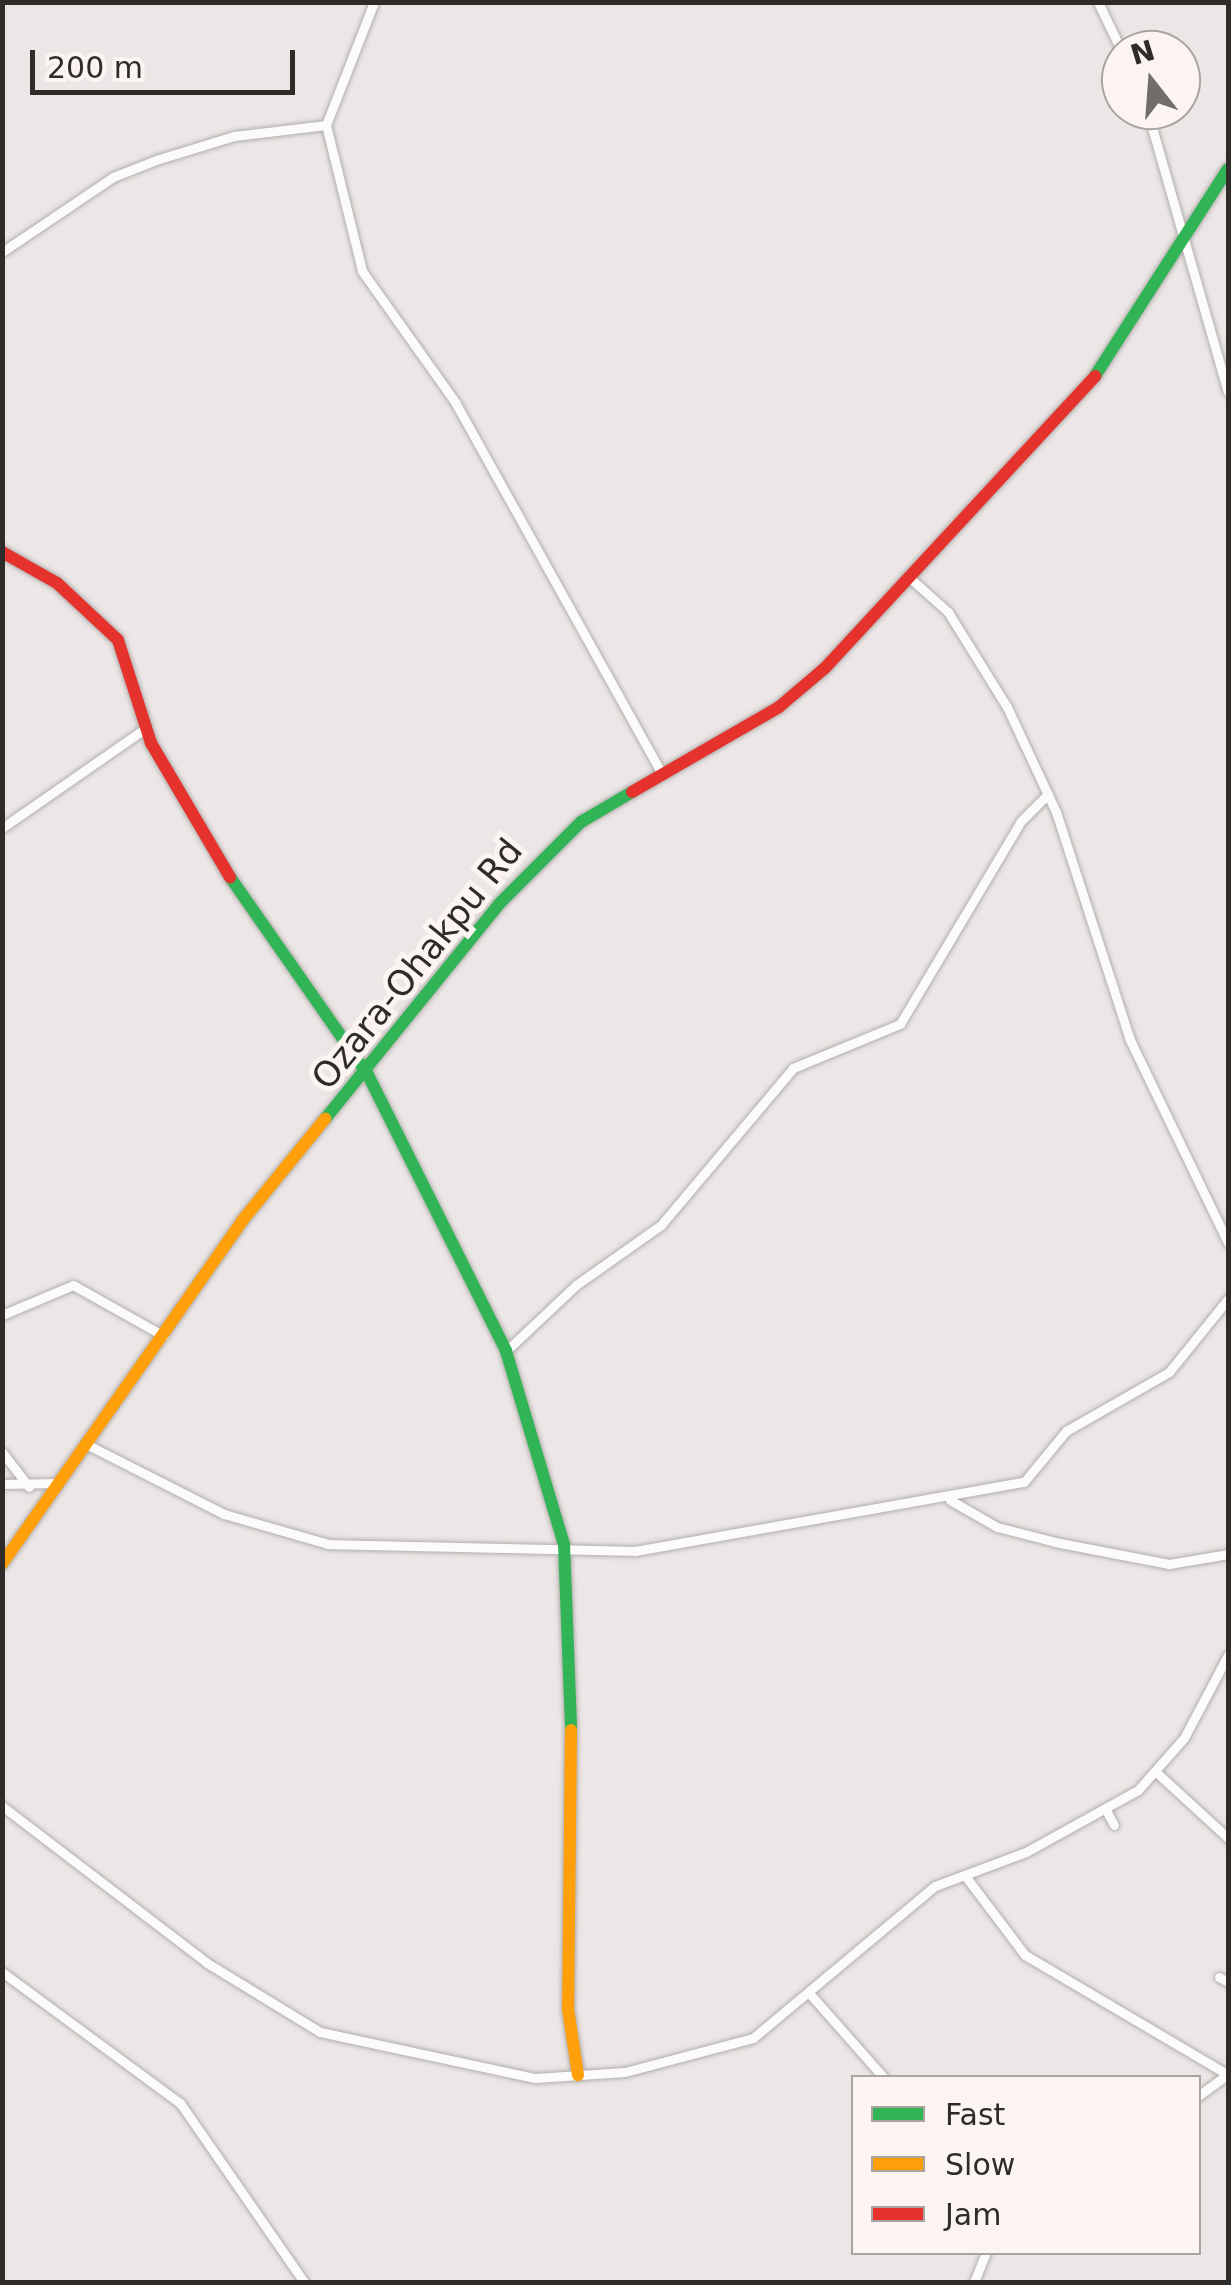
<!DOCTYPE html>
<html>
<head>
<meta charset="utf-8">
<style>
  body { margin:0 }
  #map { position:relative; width:1231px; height:2285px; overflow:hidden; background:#ece7e6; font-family:"DejaVu Sans",sans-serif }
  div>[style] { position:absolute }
  .roads { filter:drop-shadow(0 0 2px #b2aead) drop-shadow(0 0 2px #b2aead) }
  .street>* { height:9px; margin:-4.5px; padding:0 4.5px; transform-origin:4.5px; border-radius:4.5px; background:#fcfbfb }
  .fast>* { height:12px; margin:-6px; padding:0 6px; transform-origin:6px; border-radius:6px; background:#30b455 }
  .slow>* { height:12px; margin:-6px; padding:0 6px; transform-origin:6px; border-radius:6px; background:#ff9f0a }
  .jam>* { height:12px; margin:-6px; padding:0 6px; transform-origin:6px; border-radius:6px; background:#e5322d }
  span { translate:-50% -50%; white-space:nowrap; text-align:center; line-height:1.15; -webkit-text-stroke:10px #fcf4f0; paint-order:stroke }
  .street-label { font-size:35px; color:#2e2b29 }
  .frame { position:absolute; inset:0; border:5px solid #2e2b29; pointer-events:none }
  .legend { position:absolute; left:851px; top:2075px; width:350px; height:180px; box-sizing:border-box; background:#fcf4f0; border:2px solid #aaa4a0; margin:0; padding:12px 18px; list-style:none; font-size:30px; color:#2e2b29 }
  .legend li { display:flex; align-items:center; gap:20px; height:50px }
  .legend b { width:50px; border:2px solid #aaa4a0 }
  .north { position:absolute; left:1101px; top:30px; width:100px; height:100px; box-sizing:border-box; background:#fcf4f0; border:2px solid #aaa4a0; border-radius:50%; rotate:343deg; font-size:28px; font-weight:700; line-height:40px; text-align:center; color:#2e2b29 }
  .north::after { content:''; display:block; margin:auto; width:35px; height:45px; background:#706d6b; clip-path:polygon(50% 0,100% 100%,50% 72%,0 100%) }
  .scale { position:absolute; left:30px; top:50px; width:265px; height:45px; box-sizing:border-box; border:5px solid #2e2b29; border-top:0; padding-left:12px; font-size:30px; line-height:35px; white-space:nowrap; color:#2e2b29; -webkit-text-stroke:8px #fcf4f0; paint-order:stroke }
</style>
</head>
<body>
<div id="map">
  <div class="roads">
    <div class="street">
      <div style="left:374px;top:2px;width:132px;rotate:111.3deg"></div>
      <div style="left:326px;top:125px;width:150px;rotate:76.1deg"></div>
      <div style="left:362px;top:271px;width:161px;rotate:54.6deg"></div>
      <div style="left:455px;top:402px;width:426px;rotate:60.9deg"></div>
      <div style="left:1098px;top:2px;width:53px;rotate:64.4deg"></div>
      <div style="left:1147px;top:110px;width:293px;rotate:74deg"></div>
      <div style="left:2px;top:252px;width:134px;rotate:-34deg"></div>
      <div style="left:113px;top:177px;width:46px;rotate:-21.6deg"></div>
      <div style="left:156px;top:160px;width:82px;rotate:-17.1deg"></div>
      <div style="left:234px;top:136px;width:93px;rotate:-6.8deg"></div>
      <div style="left:911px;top:579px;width:50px;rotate:41.7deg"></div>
      <div style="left:948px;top:612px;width:112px;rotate:58.2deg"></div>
      <div style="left:1007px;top:707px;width:116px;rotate:65deg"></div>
      <div style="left:1056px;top:812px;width:240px;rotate:72deg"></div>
      <div style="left:1130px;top:1040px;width:225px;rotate:64.2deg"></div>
      <div style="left:2px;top:828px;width:175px;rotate:-34.8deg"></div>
      <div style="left:2px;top:1315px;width:77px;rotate:-22.9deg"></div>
      <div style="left:73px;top:1285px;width:104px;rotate:29.3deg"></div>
      <div style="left:506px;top:1351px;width:96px;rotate:-43.3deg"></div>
      <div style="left:576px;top:1285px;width:104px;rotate:-35.2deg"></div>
      <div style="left:661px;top:1225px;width:205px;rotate:-49.9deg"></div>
      <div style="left:793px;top:1068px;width:116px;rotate:-22.4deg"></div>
      <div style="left:900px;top:1024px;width:236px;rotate:-59.2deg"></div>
      <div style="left:1021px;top:821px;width:38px;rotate:-45deg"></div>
      <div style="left:86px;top:1444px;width:155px;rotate:26.9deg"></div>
      <div style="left:224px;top:1514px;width:108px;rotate:16.1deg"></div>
      <div style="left:328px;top:1544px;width:307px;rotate:1.3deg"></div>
      <div style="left:635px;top:1551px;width:395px;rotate:-10.1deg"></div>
      <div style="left:1024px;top:1482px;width:66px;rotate:-50.5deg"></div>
      <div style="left:1066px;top:1431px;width:119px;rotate:-29.8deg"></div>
      <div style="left:1169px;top:1372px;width:94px;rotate:-51.1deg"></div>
      <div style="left:2px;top:1452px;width:44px;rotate:52.4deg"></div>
      <div style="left:2px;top:1484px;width:54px;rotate:-1.1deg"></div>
      <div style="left:950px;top:1500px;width:54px;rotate:29.9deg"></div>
      <div style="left:997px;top:1527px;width:65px;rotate:14.3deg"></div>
      <div style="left:1060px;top:1543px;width:111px;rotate:10.9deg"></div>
      <div style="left:1169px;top:1564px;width:60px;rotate:-9.6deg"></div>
      <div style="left:1156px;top:1772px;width:98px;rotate:42.5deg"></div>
      <div style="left:2px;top:1806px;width:258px;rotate:37.4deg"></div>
      <div style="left:207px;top:1963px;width:132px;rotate:31.4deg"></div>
      <div style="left:320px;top:2032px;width:220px;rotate:12.1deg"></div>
      <div style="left:535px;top:2078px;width:90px;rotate:-3.8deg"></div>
      <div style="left:625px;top:2072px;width:132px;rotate:-14.9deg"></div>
      <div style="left:753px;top:2038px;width:237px;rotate:-39.9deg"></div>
      <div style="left:935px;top:1886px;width:97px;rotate:-20.5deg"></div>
      <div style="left:1026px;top:1852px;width:128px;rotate:-29deg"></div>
      <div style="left:1138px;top:1790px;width:69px;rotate:-48.5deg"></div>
      <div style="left:1184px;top:1738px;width:94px;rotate:-62.1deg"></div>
      <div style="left:1106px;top:1810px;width:17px;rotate:62deg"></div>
      <div style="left:966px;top:1877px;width:98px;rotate:52.9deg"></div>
      <div style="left:1025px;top:1955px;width:234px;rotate:30.5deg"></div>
      <div style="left:2px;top:1972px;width:221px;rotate:36.4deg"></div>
      <div style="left:180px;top:2103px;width:218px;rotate:55.3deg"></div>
      <div style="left:1219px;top:1977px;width:10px;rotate:29deg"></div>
      <div style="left:810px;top:1994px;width:112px;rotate:48.6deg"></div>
      <div style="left:1198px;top:2096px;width:37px;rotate:-36deg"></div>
      <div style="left:974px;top:2282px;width:32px;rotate:-68deg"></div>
    </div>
    <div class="fast">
      <div style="left:1095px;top:376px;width:246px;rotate:-57.3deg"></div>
      <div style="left:230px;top:877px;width:241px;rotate:55.1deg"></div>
      <div style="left:368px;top:1075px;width:309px;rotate:63.4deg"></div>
      <div style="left:506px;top:1351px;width:202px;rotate:73.3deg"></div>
      <div style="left:564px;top:1544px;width:186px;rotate:87.8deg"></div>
      <div style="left:325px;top:1119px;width:279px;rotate:-51deg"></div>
      <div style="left:501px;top:902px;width:113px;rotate:-45deg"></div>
      <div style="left:581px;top:822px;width:59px;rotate:-30.5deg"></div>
    </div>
    <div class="slow">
      <div style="left:2px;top:1564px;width:419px;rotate:-55deg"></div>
      <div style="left:242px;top:1221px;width:132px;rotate:-50.9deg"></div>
      <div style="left:571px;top:1730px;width:279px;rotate:90.6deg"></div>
      <div style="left:568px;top:2009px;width:67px;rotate:81.4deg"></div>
    </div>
    <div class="jam">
      <div style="left:2px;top:552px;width:63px;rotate:29.4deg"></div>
      <div style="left:57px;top:583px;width:83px;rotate:43.1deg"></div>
      <div style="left:118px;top:640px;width:108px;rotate:72.2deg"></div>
      <div style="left:151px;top:743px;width:156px;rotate:59.5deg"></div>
      <div style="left:632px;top:792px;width:170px;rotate:-30deg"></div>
      <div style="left:779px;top:707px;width:60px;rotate:-40.3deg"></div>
      <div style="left:825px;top:668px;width:398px;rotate:-47.2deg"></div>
    </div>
  </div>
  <div class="street-label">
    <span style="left:417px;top:964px;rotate:-51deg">Ozara-Ohakpu Rd</span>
  </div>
  <div class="frame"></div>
  <ul class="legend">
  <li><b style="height:12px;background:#30b455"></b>Fast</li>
  <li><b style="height:12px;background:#ff9f0a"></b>Slow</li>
  <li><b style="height:12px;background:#e5322d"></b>Jam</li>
  </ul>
  <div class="north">N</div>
  <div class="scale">200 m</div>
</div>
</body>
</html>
